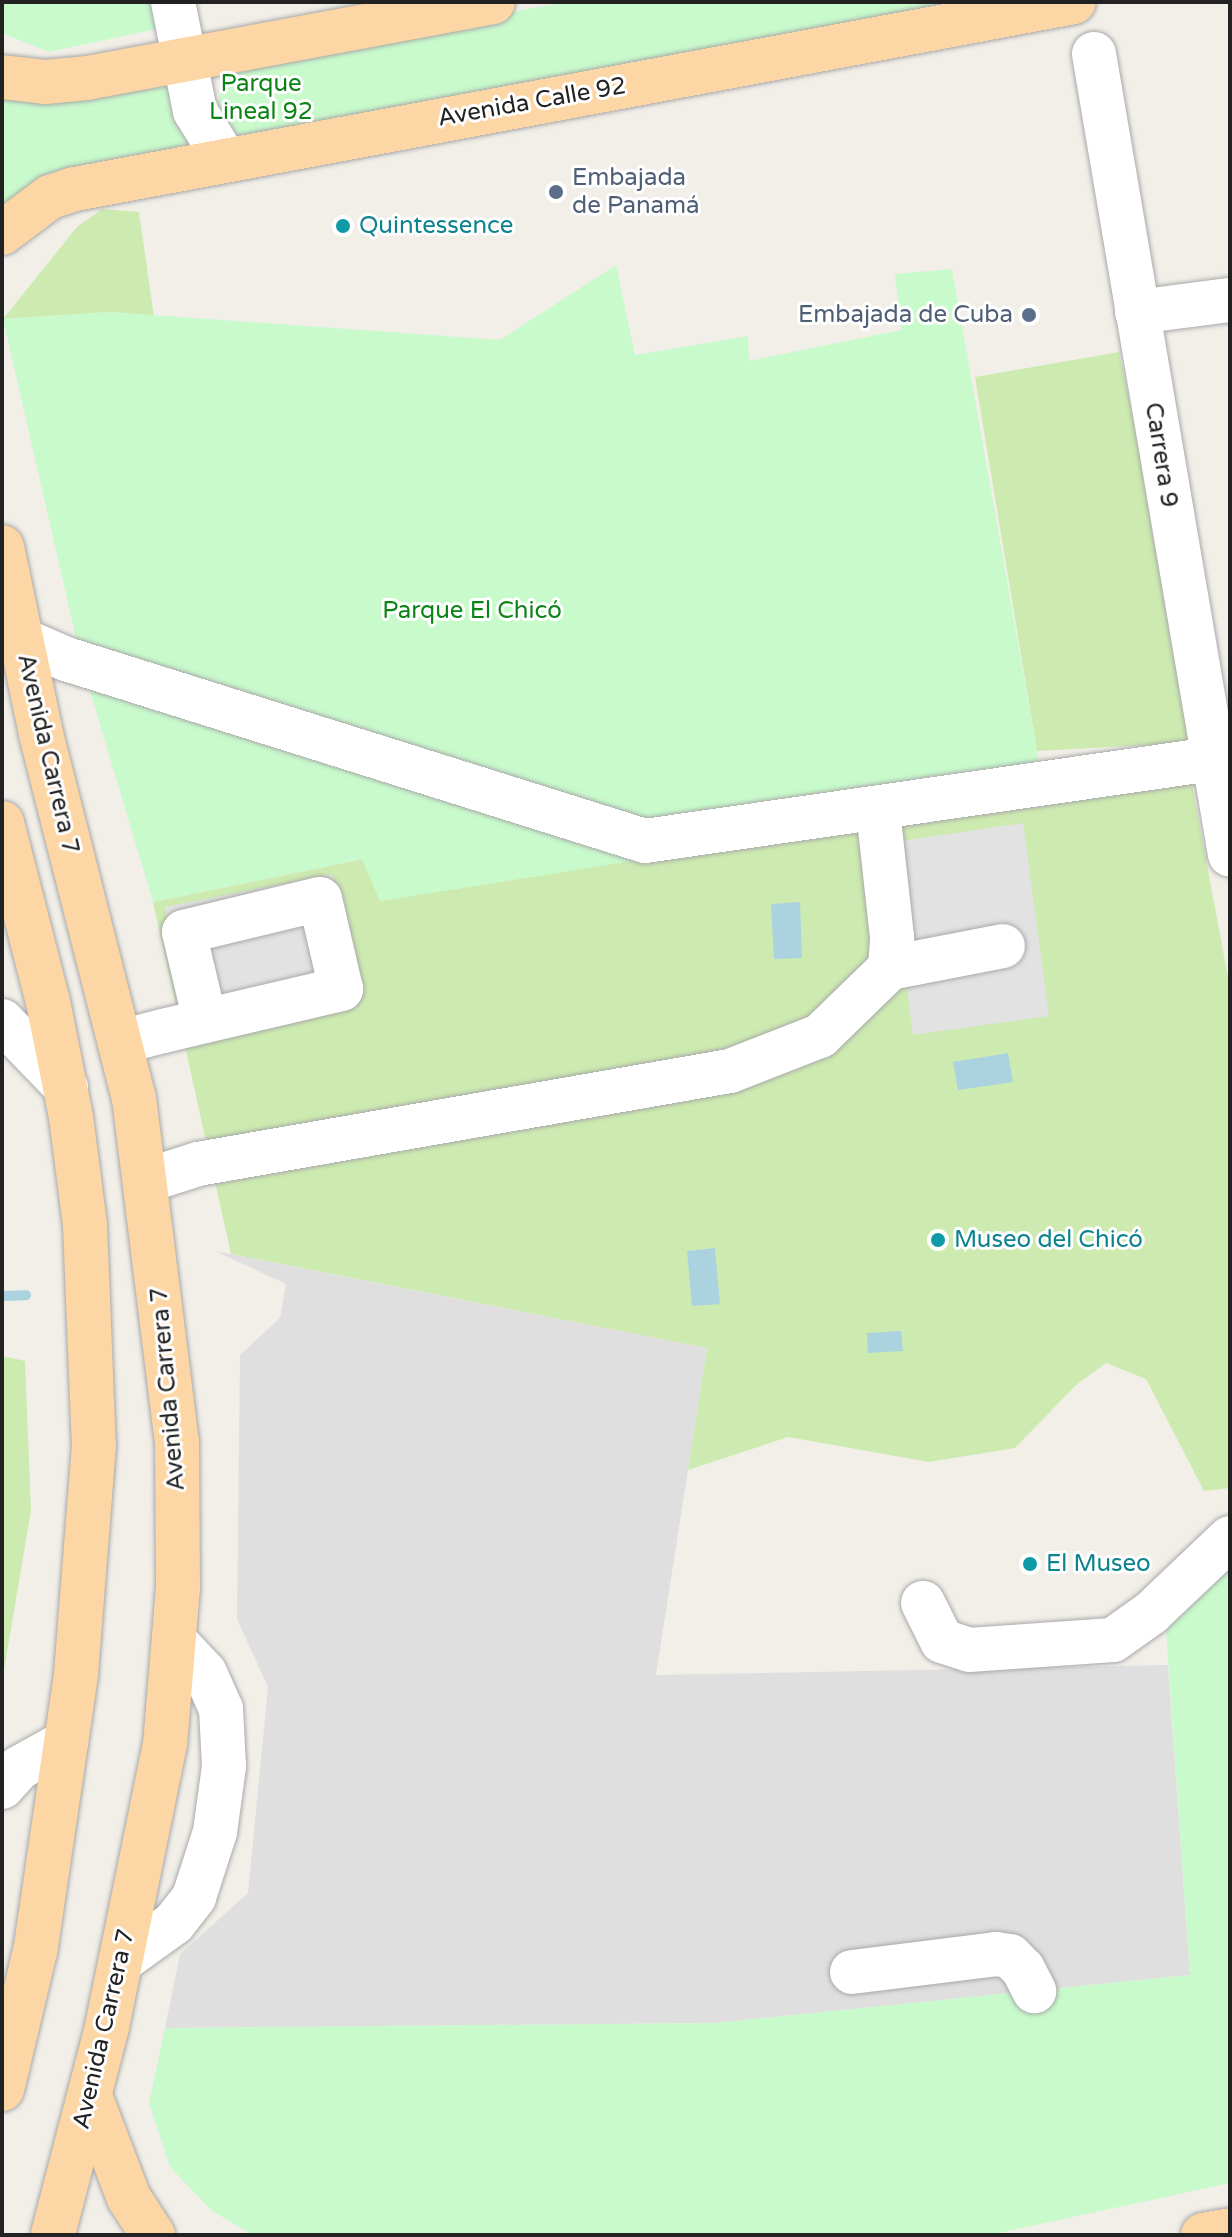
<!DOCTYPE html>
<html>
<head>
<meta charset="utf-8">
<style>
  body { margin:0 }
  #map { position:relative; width:1232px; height:2237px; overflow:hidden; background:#f2efe9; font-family:"Varela Round",sans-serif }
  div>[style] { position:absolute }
  .residential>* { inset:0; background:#e0dfdf }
  .grass>* { inset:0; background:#cdebb0 }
  .park>* { inset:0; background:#c8facc }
  .parking>* { inset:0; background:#e2e2e2 }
  .water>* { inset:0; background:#aad3df }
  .stream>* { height:10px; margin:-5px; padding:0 5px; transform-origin:5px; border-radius:5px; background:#aad3df }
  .roads { filter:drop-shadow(0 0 2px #a9a9a9) drop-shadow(0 0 2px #a9a9a9) }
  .minor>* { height:44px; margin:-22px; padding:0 22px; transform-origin:22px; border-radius:22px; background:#fff }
  .major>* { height:44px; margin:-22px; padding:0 22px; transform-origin:22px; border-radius:22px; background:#fcd6a4 }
  .dots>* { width:22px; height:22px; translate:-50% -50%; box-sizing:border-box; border:4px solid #fff; border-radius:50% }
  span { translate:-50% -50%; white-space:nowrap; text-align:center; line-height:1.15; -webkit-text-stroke:6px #fff; paint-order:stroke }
  .park-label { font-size:24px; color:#0c8416 }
  .street-label { font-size:24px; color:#222 }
  .service-label { font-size:24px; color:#4e5e75 }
  .left { translate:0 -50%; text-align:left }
  .right { translate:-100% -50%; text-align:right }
  .culture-label { font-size:24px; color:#0d838f }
  .frame { position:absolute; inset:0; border:4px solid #222; pointer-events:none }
</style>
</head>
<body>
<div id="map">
  <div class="residential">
    <div style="clip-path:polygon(215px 1251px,707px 1348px,656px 1675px,1168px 1665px,1190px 1975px,714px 2023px,165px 2028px,180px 1954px,248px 1893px,268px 1687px,237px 1619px,240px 1355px,280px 1318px,286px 1284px)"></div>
  </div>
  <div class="grass">
    <div style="clip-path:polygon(102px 209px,139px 212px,154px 317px,111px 312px,3px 319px,77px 227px)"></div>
    <div style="clip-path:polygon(1119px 352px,1202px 742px,1037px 751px,975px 377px)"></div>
    <div style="clip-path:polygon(1191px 779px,1230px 988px,1230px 1488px,1204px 1491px,1146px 1379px,1106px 1363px,1076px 1385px,1015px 1448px,929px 1462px,788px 1437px,688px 1470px,707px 1348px,231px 1254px,153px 902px,363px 859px,380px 901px,890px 819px)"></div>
    <div style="clip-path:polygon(2px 1356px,25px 1361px,31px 1510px,2px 1682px)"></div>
  </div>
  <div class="park">
    <div style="clip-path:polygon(2px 2px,156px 2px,161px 28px,49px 52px,2px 33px)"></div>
    <div style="clip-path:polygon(566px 2px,980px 2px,258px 138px,237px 134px,218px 103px,229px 65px)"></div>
    <div style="clip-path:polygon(167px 84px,173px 119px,193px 151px,2px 217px,2px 98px,53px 104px)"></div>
    <div style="clip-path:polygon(616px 265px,635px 355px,748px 336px,749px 361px,901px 330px,895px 274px,952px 269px,1045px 796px,380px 901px,362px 859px,153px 902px,82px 664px,3px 319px,111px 312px,500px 340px)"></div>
    <div style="clip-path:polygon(1230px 1566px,1230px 2183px,989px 2235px,253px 2235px,212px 2211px,170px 2167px,149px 2103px,165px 2028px,714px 2023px,1190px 1975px,1166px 1629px)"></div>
  </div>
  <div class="parking">
    <div style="clip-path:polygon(1023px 823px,1049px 1016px,913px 1035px,888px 843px)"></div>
    <div style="clip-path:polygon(332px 874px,358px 1007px,190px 1040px,165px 907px)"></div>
  </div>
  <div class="water">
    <div style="clip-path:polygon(800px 902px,802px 958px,774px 959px,771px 904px)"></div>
    <div style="clip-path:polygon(1008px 1053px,1013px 1082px,958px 1090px,953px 1062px)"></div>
    <div style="clip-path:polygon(715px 1248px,720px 1304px,692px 1306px,687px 1251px)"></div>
    <div style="clip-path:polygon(901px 1331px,903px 1351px,868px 1353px,867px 1333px)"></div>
  </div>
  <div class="stream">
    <div style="left:2px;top:1296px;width:24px;rotate:-2deg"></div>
  </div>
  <div class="roads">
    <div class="minor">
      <div style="left:173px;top:2px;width:111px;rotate:78.6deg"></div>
      <div style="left:195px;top:111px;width:55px;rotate:58.3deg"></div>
      <div style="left:1094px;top:54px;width:812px;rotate:80.36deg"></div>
      <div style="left:1137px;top:312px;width:94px;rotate:-7.4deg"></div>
      <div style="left:22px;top:640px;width:48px;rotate:23.4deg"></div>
      <div style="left:66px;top:659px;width:607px;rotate:17.45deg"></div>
      <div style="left:645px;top:841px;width:573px;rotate:-8.23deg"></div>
      <div style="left:890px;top:968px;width:115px;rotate:-11deg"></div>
      <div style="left:2px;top:1021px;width:92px;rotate:45.9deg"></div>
      <div style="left:120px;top:1042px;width:44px;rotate:-14.3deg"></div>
      <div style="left:163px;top:1031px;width:43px;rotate:-13.4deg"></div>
      <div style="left:205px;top:1021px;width:140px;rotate:-13.2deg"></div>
      <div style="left:341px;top:989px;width:92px;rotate:-103.1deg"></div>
      <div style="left:320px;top:899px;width:140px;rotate:166.4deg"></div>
      <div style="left:184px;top:932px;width:91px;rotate:76.7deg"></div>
      <div style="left:148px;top:1180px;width:52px;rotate:-17.7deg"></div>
      <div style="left:198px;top:1164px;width:540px;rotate:-9.92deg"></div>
      <div style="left:730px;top:1071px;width:97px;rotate:-21.3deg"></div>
      <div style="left:820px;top:1036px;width:98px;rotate:-44.2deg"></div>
      <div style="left:890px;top:968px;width:31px;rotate:-86deg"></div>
      <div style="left:892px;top:937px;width:127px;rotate:-96.3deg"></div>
      <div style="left:923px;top:1603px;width:42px;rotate:63.4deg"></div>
      <div style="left:942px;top:1641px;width:28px;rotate:18deg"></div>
      <div style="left:969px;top:1650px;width:144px;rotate:-4deg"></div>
      <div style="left:1113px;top:1640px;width:47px;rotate:-35.4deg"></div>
      <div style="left:1151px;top:1613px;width:109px;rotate:-43.5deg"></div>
      <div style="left:2px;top:1787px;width:25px;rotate:-48deg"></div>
      <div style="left:19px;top:1768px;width:54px;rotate:-29deg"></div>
      <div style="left:121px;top:1961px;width:65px;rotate:-35.6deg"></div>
      <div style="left:174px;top:1923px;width:33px;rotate:-52deg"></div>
      <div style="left:194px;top:1897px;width:68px;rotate:-72.1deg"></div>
      <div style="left:215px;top:1832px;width:67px;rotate:-82.2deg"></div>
      <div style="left:224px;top:1766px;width:57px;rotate:-93deg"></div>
      <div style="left:221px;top:1709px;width:39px;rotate:-114deg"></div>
      <div style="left:205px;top:1673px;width:45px;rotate:-133.2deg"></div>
      <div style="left:852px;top:1972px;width:145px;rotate:-7.1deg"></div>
      <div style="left:996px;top:1954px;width:14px;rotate:8deg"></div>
      <div style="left:1010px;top:1956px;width:18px;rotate:45deg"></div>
      <div style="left:1023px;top:1969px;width:25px;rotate:63deg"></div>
    </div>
    <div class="major">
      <div style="left:2px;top:77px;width:43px;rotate:6.6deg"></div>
      <div style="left:45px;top:82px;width:42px;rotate:-5.4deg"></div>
      <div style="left:87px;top:78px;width:413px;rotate:-10.6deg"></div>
      <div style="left:2px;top:233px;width:60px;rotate:-36.9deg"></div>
      <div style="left:50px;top:197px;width:26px;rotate:-18deg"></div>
      <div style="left:75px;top:189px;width:1016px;rotate:-10.6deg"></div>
      <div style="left:2px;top:547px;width:191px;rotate:78.2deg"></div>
      <div style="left:41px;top:734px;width:376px;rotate:75.7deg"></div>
      <div style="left:134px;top:1098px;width:346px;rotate:82.9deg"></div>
      <div style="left:177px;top:1441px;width:146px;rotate:89.6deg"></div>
      <div style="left:178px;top:1587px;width:158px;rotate:94.7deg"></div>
      <div style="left:165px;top:1744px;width:289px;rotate:101.6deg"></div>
      <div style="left:107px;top:2027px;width:215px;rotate:104.6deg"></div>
      <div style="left:2px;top:823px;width:185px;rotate:75.6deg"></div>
      <div style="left:48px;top:1002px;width:117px;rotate:78.7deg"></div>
      <div style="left:71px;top:1117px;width:109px;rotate:82.6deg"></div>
      <div style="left:85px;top:1225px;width:220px;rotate:87.7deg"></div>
      <div style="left:94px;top:1445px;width:231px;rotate:94.5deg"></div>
      <div style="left:76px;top:1675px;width:279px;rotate:98.4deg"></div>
      <div style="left:35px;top:1951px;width:142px;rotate:103.4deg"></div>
      <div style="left:90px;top:2096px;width:109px;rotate:69.1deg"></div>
      <div style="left:129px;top:2198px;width:44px;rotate:57deg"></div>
      <div style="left:1203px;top:2235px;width:27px;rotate:-10deg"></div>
    </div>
  </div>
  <div class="dots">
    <div style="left:556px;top:192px;background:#5c6f8a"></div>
    <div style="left:343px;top:226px;background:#0f9aa8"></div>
    <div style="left:1029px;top:315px;background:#5c6f8a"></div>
    <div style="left:938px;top:1240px;background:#0f9aa8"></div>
    <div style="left:1030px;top:1564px;background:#0f9aa8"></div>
  </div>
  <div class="park-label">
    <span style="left:261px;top:98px">Parque<br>Lineal 92</span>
    <span style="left:472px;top:611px">Parque El Chicó</span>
  </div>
  <div class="street-label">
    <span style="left:532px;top:102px;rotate:-10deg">Avenida Calle 92</span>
    <span style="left:1161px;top:455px;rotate:81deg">Carrera 9</span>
    <span style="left:48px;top:754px;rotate:77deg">Avenida Carrera 7</span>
    <span style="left:168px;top:1389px;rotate:-95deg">Avenida Carrera 7</span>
    <span style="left:104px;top:2029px;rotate:-77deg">Avenida Carrera 7</span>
  </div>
  <div class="service-label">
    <span class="left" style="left:572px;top:192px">Embajada<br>de Panamá</span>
    <span class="right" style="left:1013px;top:315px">Embajada de Cuba</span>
  </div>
  <div class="culture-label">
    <span class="left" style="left:359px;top:226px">Quintessence</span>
    <span class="left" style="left:954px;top:1240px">Museo del Chicó</span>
    <span class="left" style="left:1046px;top:1564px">El Museo</span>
  </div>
  <div class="frame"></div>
</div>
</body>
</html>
